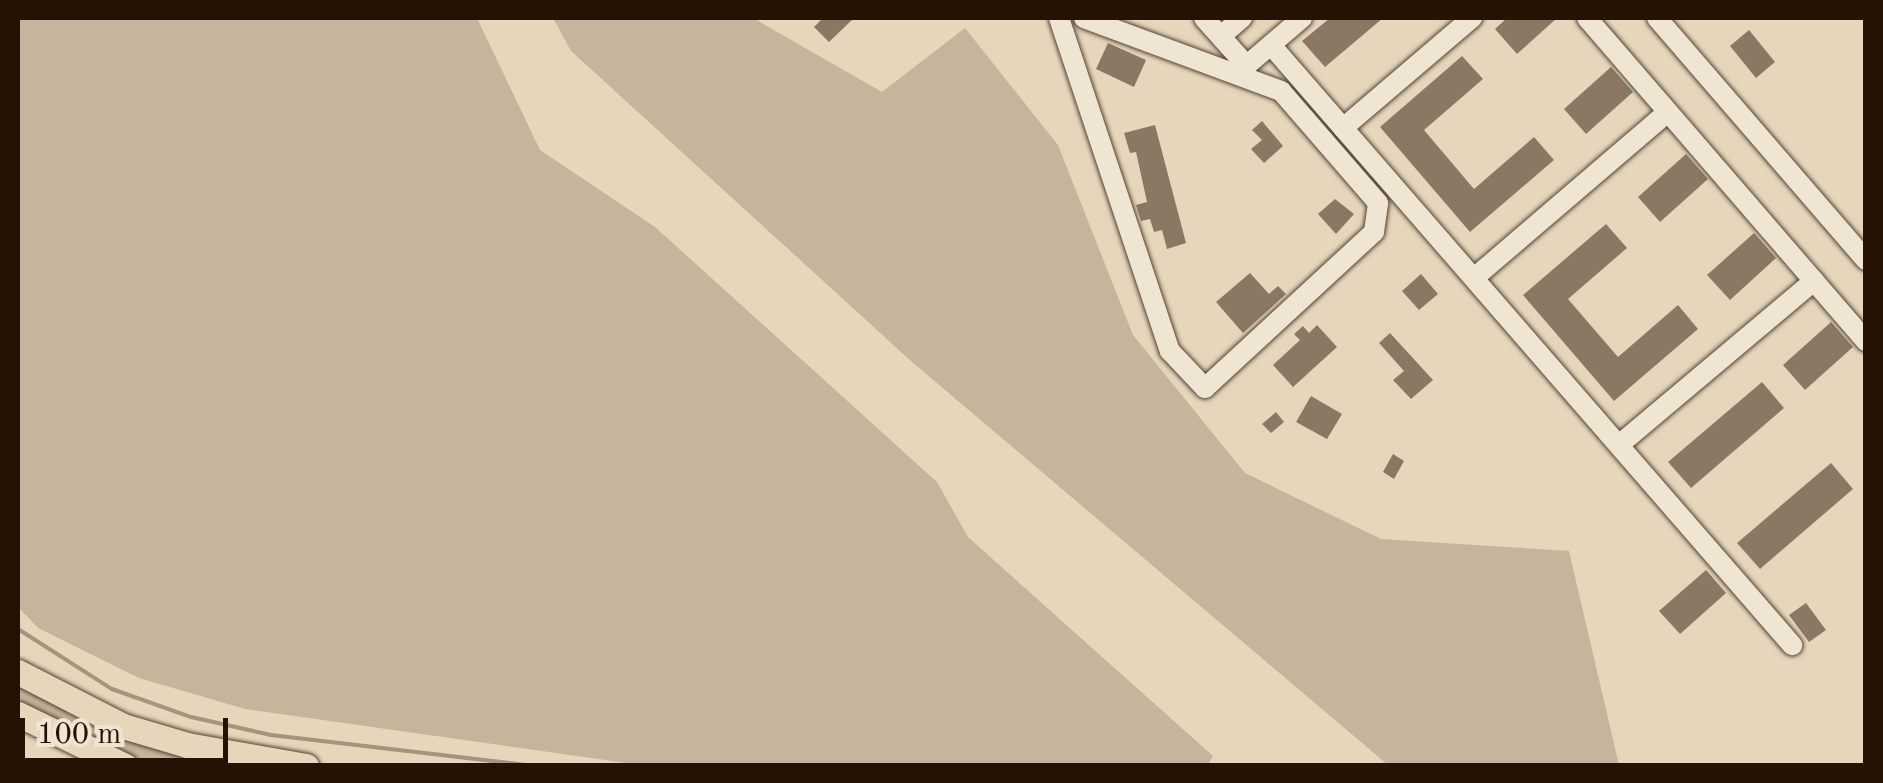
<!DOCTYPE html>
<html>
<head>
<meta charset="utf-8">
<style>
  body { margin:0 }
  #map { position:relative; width:1883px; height:783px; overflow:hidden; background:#e6d7bc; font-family:"Old Standard TT",serif }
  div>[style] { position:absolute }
  .green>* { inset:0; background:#c5b59d }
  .stream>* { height:4px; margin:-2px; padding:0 2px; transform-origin:2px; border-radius:2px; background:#a5947e }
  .building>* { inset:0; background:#8a7864 }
  .roads { filter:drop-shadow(0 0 2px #564233) drop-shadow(0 0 2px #564233) }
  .minor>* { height:20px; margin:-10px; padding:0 10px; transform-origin:10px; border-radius:10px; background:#efe5d3 }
  .major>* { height:25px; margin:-12.5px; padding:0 12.5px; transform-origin:12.5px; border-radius:12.5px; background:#e6d7bc }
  span { translate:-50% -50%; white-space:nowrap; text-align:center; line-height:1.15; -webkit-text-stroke:9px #efe5d3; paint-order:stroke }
  .frame { position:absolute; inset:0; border:20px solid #261105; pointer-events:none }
  .scale { position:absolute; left:20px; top:718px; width:208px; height:45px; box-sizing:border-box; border:5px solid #261105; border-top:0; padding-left:12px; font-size:30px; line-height:35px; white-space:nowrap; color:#261105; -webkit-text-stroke:8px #efe5d3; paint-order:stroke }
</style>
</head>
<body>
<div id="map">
  <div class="green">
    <div style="clip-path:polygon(18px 18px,477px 18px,540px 150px,655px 227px,937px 482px,968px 537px,1213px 756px,1208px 765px,640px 765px,245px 709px,139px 678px,38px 628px,18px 607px)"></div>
    <div style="clip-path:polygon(553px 18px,753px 18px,882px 92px,965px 28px,1058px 145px,1133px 335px,1245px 473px,1381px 539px,1569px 551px,1619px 765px,1388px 765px,912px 362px,571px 51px)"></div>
    <div style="clip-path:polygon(18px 685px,123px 738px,235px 765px,162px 765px,117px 752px,18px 702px)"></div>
  </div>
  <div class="stream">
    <div style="left:18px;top:629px;width:112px;rotate:32.6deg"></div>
    <div style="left:112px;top:689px;width:84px;rotate:19.5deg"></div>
    <div style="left:191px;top:717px;width:82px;rotate:12.7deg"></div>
    <div style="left:271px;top:735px;width:265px;rotate:6.7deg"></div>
  </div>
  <div class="building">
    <div style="clip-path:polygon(823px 18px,854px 18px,829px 42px,814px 27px)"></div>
    <div style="clip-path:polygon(1330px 18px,1383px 18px,1325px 67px,1302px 41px)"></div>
    <div style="clip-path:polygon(1507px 18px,1557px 18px,1517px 54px,1495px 29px)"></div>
    <div style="clip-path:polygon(1749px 30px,1775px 62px,1756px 78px,1730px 46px)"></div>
    <div style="clip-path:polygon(1108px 43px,1146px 60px,1134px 87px,1096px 69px)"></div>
    <div style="clip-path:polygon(1462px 56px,1483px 79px,1424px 130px,1474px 189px,1534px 137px,1554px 160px,1470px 232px,1380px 127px)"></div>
    <div style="clip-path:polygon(1611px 67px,1633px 92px,1586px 134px,1564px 109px)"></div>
    <div style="clip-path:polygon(1262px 121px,1283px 146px,1264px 163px,1251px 149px,1262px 140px,1252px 130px)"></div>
    <div style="clip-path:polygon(1155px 125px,1186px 243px,1167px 249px,1162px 230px,1154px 232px,1150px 219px,1141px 221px,1136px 205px,1147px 202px,1136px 152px,1130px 153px,1124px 133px)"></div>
    <div style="clip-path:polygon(1686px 154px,1708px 179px,1660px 222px,1638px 197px)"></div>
    <div style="clip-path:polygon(1335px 199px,1354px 214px,1336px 234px,1318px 214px)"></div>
    <div style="clip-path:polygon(1606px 224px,1627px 248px,1568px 299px,1618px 357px,1678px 305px,1698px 329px,1614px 401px,1523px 295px)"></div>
    <div style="clip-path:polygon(1754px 233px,1776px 258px,1730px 300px,1707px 275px)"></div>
    <div style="clip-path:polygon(1250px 273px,1269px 294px,1278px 286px,1286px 294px,1243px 333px,1216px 302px)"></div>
    <div style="clip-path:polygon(1421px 274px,1438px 294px,1419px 310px,1402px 291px)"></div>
    <div style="clip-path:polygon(1831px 322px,1853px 347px,1805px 390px,1783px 365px)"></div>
    <div style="clip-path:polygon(1317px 325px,1337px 347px,1293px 387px,1273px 365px,1300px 340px,1294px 334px,1303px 326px,1309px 333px)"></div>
    <div style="clip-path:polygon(1390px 333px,1433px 380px,1411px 399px,1393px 380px,1404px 371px,1379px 343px)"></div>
    <div style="clip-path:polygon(1762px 382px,1784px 408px,1691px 488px,1668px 462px)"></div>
    <div style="clip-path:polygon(1311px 396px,1342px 414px,1327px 439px,1296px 422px)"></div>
    <div style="clip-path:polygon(1276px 412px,1284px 422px,1271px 433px,1262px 424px)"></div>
    <div style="clip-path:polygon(1393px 454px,1404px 461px,1394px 479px,1383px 472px)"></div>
    <div style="clip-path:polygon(1831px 463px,1853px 489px,1760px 569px,1737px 543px)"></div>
    <div style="clip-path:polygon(1706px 570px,1726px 593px,1680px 634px,1659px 611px)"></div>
    <div style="clip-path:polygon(1806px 603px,1826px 630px,1809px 642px,1789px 615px)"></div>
  </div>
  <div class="roads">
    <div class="minor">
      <div style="left:1059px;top:18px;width:351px;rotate:71.6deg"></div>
      <div style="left:1170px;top:351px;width:51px;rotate:46.6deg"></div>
      <div style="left:1205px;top:388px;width:230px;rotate:-42.7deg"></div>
      <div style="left:1374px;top:232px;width:29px;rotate:-82deg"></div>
      <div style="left:1378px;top:203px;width:148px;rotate:-130.9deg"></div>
      <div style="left:1281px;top:91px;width:210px;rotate:-159.7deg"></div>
      <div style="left:1204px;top:18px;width:63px;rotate:48.2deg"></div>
      <div style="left:1587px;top:18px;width:427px;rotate:49.2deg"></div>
      <div style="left:1657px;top:18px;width:320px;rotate:49.2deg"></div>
      <div style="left:1221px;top:36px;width:28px;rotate:-41deg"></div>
      <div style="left:1271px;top:45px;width:795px;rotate:49.03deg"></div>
      <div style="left:1239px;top:72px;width:83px;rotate:-40.6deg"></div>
      <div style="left:1343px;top:128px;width:170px;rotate:-40.5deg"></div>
      <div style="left:1474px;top:278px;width:255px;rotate:-40.6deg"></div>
      <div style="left:1619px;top:445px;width:255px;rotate:-40.1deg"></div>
    </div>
    <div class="major">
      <div style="left:18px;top:672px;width:118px;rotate:27.2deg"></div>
      <div style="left:123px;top:726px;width:67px;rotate:16.5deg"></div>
      <div style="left:187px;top:745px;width:121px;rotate:10deg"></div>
      <div style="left:18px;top:714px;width:119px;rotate:25.9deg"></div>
    </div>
  </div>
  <div class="frame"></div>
  <div class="scale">100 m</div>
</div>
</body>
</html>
